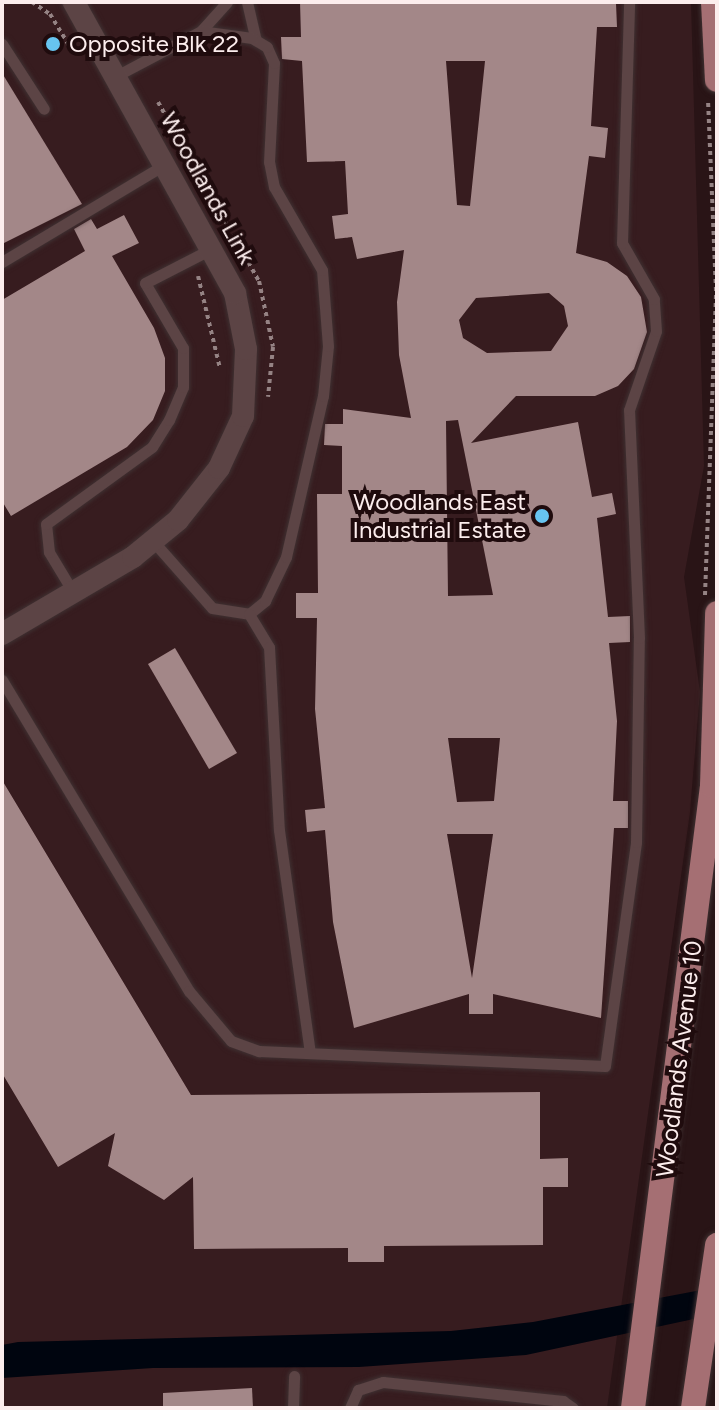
<!DOCTYPE html>
<html>
<head>
<meta charset="utf-8">
<style>
  body { margin:0 }
  #map { position:relative; width:719px; height:1410px; overflow:hidden; background:#291416; font-family:Figtree,sans-serif }
  div>[style] { position:absolute }
  .built>* { inset:0; background:#371c1f }
  .water>* { inset:0; background:#00050f }
  .building>* { inset:0; background:#a38788 }
  .path>* { height:4px; margin-top:-2px; transform-origin:0; background:repeating-linear-gradient(90deg,#958384 0 4px,transparent 0 8px) }
  .roads { filter:drop-shadow(0 0 2px #3f3132) drop-shadow(0 0 2px #3f3132) }
  .service>* { height:11px; margin:-5.5px; padding:0 5.5px; transform-origin:5.5px; border-radius:5.5px; background:#5c4445 }
  .minor>* { height:22px; margin:-11px; padding:0 11px; transform-origin:11px; border-radius:11px; background:#5c4445 }
  .primary>* { height:24px; margin:-12px; padding:0 12px; transform-origin:12px; border-radius:12px; background:#a56f73 }
  .dots>* { width:22px; height:22px; translate:-50% -50%; box-sizing:border-box; border:4px solid #1f0b0d; border-radius:50% }
  span { translate:-50% -50%; white-space:nowrap; text-align:center; line-height:1.15; -webkit-text-stroke:8px #1f0b0d; paint-order:stroke }
  .poi-label { font-size:24px; color:#fceded }
  .left { translate:0 -50%; text-align:left }
  .right { translate:-100% -50%; text-align:right }
  .street-label { font-size:24px; color:#fceded }
  .frame { position:absolute; inset:0; border:4px solid #fceded; pointer-events:none }
</style>
</head>
<body>
<div id="map">
  <div class="built">
    <div style="clip-path:polygon(2px 2px,691px 2px,704px 466px,684px 577px,700px 692px,690px 812px,607px 1408px,2px 1408px)"></div>
  </div>
  <div class="water">
    <div style="clip-path:polygon(717px 1287px,717px 1314px,526px 1355px,359px 1367px,153px 1368px,2px 1378px,2px 1345px,18px 1342px,451px 1331px,533px 1322px)"></div>
  </div>
  <div class="building">
    <div style="clip-path:polygon(evenodd,300px 2px,616px 3px,617px 27px,597px 27px,591px 126px,608px 128px,605px 158px,589px 156px,576px 253px,607px 262px,627px 276px,641px 297px,647px 332px,634px 369px,618px 386px,595px 396px,516px 396px,471px 443px,578px 422px,592px 497px,612px 493px,616px 514px,597px 518px,608px 617px,630px 616px,630px 642px,609px 643px,617px 721px,613px 801px,628px 801px,628px 828px,614px 828px,601px 1018px,493px 994px,493px 1014px,469px 1014px,469px 994px,354px 1028px,333px 922px,325px 830px,307px 832px,305px 810px,325px 808px,315px 709px,317px 618px,296px 618px,296px 593px,318px 593px,317px 494px,342px 494px,342px 446px,324px 445px,325px 424px,343px 424px,343px 409px,411px 418px,399px 355px,397px 302px,404px 250px,357px 259px,352px 237px,335px 239px,332px 216px,348px 214px,345px 161px,307px 162px,302px 61px,282px 59px,281px 37px,301px 37px,300px 2px,446px 61px,485px 61px,470px 206px,457px 205px,446px 61px,300px 2px,549px 293px,564px 306px,568px 326px,551px 351px,487px 353px,463px 338px,459px 320px,476px 298px,549px 293px,300px 2px,458px 420px,493px 595px,448px 596px,446px 421px,458px 420px,300px 2px,448px 738px,500px 738px,494px 801px,457px 802px,448px 738px,300px 2px,447px 834px,493px 834px,472px 978px,447px 834px)"></div>
    <div style="clip-path:polygon(2px 73px,82px 204px,2px 244px)"></div>
    <div style="clip-path:polygon(124px 215px,139px 243px,112px 256px,154px 328px,165px 358px,165px 391px,153px 420px,127px 447px,11px 516px,2px 501px,2px 300px,85px 251px,74px 229px,91px 219px,97px 229px)"></div>
    <div style="clip-path:polygon(175px 648px,237px 753px,209px 769px,148px 664px)"></div>
    <div style="clip-path:polygon(2px 780px,191px 1095px,540px 1092px,540px 1159px,568px 1158px,568px 1187px,543px 1187px,543px 1245px,384px 1246px,384px 1262px,348px 1262px,348px 1248px,194px 1249px,193px 1177px,164px 1200px,108px 1166px,115px 1133px,58px 1167px,2px 1073px)"></div>
    <div style="clip-path:polygon(252px 1388px,253px 1408px,163px 1408px,163px 1393px)"></div>
  </div>
  <div class="path">
    <div style="left:32px;top:2px;width:22px;rotate:34deg"></div>
    <div style="left:50px;top:14px;width:44px;rotate:58.8deg"></div>
    <div style="left:158px;top:102px;width:206px;rotate:60.6deg"></div>
    <div style="left:259px;top:281px;width:67px;rotate:78deg"></div>
    <div style="left:273px;top:347px;width:50px;rotate:95.7deg"></div>
    <div style="left:198px;top:276px;width:95px;rotate:76.6deg"></div>
    <div style="left:705px;top:595px;width:304px;rotate:-87.9deg"></div>
    <div style="left:716px;top:291px;width:191px;rotate:-92.4deg"></div>
  </div>
  <div class="roads">
    <div class="service">
      <div style="left:247px;top:2px;width:39px;rotate:77deg"></div>
      <div style="left:2px;top:44px;width:77px;rotate:57.1deg"></div>
      <div style="left:116px;top:76px;width:96px;rotate:-27.9deg"></div>
      <div style="left:201px;top:31px;width:39px;rotate:-48deg"></div>
      <div style="left:2px;top:262px;width:191px;rotate:-30.9deg"></div>
      <div style="left:153px;top:541px;width:89px;rotate:48.6deg"></div>
      <div style="left:212px;top:608px;width:37px;rotate:9deg"></div>
      <div style="left:249px;top:614px;width:21px;rotate:-39deg"></div>
      <div style="left:265px;top:601px;width:49px;rotate:-64.5deg"></div>
      <div style="left:286px;top:557px;width:165px;rotate:-77.1deg"></div>
      <div style="left:323px;top:396px;width:50px;rotate:-84.3deg"></div>
      <div style="left:328px;top:346px;width:76px;rotate:-94.5deg"></div>
      <div style="left:322px;top:270px;width:96px;rotate:-120deg"></div>
      <div style="left:274px;top:187px;width:25px;rotate:-101deg"></div>
      <div style="left:269px;top:162px;width:99px;rotate:-87.1deg"></div>
      <div style="left:274px;top:63px;width:17px;rotate:-114deg"></div>
      <div style="left:267px;top:47px;width:17px;rotate:-149deg"></div>
      <div style="left:252px;top:38px;width:51px;rotate:-172.2deg"></div>
      <div style="left:73px;top:592px;width:47px;rotate:-121deg"></div>
      <div style="left:49px;top:552px;width:28px;rotate:-96deg"></div>
      <div style="left:46px;top:524px;width:131px;rotate:-36deg"></div>
      <div style="left:152px;top:447px;width:32px;rotate:-58deg"></div>
      <div style="left:169px;top:420px;width:36px;rotate:-67deg"></div>
      <div style="left:183px;top:387px;width:39px;rotate:-90deg"></div>
      <div style="left:183px;top:348px;width:75px;rotate:-120.3deg"></div>
      <div style="left:145px;top:283px;width:76px;rotate:-27.2deg"></div>
      <div style="left:249px;top:614px;width:39px;rotate:59deg"></div>
      <div style="left:269px;top:647px;width:183px;rotate:86.9deg"></div>
      <div style="left:279px;top:830px;width:225px;rotate:82.1deg"></div>
      <div style="left:2px;top:680px;width:363px;rotate:59deg"></div>
      <div style="left:189px;top:991px;width:65px;rotate:50deg"></div>
      <div style="left:231px;top:1041px;width:30px;rotate:20deg"></div>
      <div style="left:259px;top:1051px;width:346px;rotate:2.5deg"></div>
      <div style="left:605px;top:1066px;width:226px;rotate:-82.1deg"></div>
      <div style="left:636px;top:842px;width:204px;rotate:-89.2deg"></div>
      <div style="left:639px;top:638px;width:228px;rotate:-92.5deg"></div>
      <div style="left:629px;top:410px;width:83px;rotate:-71.1deg"></div>
      <div style="left:656px;top:331px;width:32px;rotate:-94deg"></div>
      <div style="left:654px;top:299px;width:64px;rotate:-119.7deg"></div>
      <div style="left:622px;top:243px;width:241px;rotate:-88.3deg"></div>
      <div style="left:293px;top:1408px;width:32px;rotate:-88deg"></div>
      <div style="left:350px;top:1408px;width:20px;rotate:-66deg"></div>
      <div style="left:358px;top:1390px;width:26px;rotate:-18deg"></div>
      <div style="left:383px;top:1382px;width:181px;rotate:6deg"></div>
      <div style="left:563px;top:1401px;width:12px;rotate:35deg"></div>
    </div>
    <div class="minor">
      <div style="left:2px;top:634px;width:152px;rotate:-30.4deg"></div>
      <div style="left:133px;top:557px;width:58px;rotate:-39.4deg"></div>
      <div style="left:178px;top:520px;width:66px;rotate:-51.7deg"></div>
      <div style="left:219px;top:468px;width:57px;rotate:-65.2deg"></div>
      <div style="left:243px;top:416px;width:67px;rotate:-87.4deg"></div>
      <div style="left:246px;top:349px;width:57px;rotate:-101.1deg"></div>
      <div style="left:235px;top:293px;width:333px;rotate:-119deg"></div>
    </div>
    <div class="primary">
      <div style="left:713px;top:2px;width:78px;rotate:87.1deg"></div>
      <div style="left:633px;top:1408px;width:627px;rotate:-82.76deg"></div>
      <div style="left:712px;top:786px;width:173px;rotate:-88.3deg"></div>
      <div style="left:693px;top:1408px;width:165px;rotate:-81.6deg"></div>
    </div>
  </div>
  <div class="dots">
    <div style="left:53px;top:44px;background:#67c4f0"></div>
    <div style="left:542px;top:516px;background:#67c4f0"></div>
  </div>
  <div class="poi-label">
    <span class="left" style="left:69px;top:44px">Opposite Blk 22</span>
    <span class="right" style="left:526px;top:516px">Woodlands East<br>Industrial Estate</span>
  </div>
  <div class="street-label">
    <span style="left:208px;top:188px;rotate:61deg">Woodlands Link</span>
    <span style="left:679px;top:1059px;rotate:-83deg">Woodlands Avenue 10</span>
  </div>
  <div class="frame"></div>
</div>
</body>
</html>
